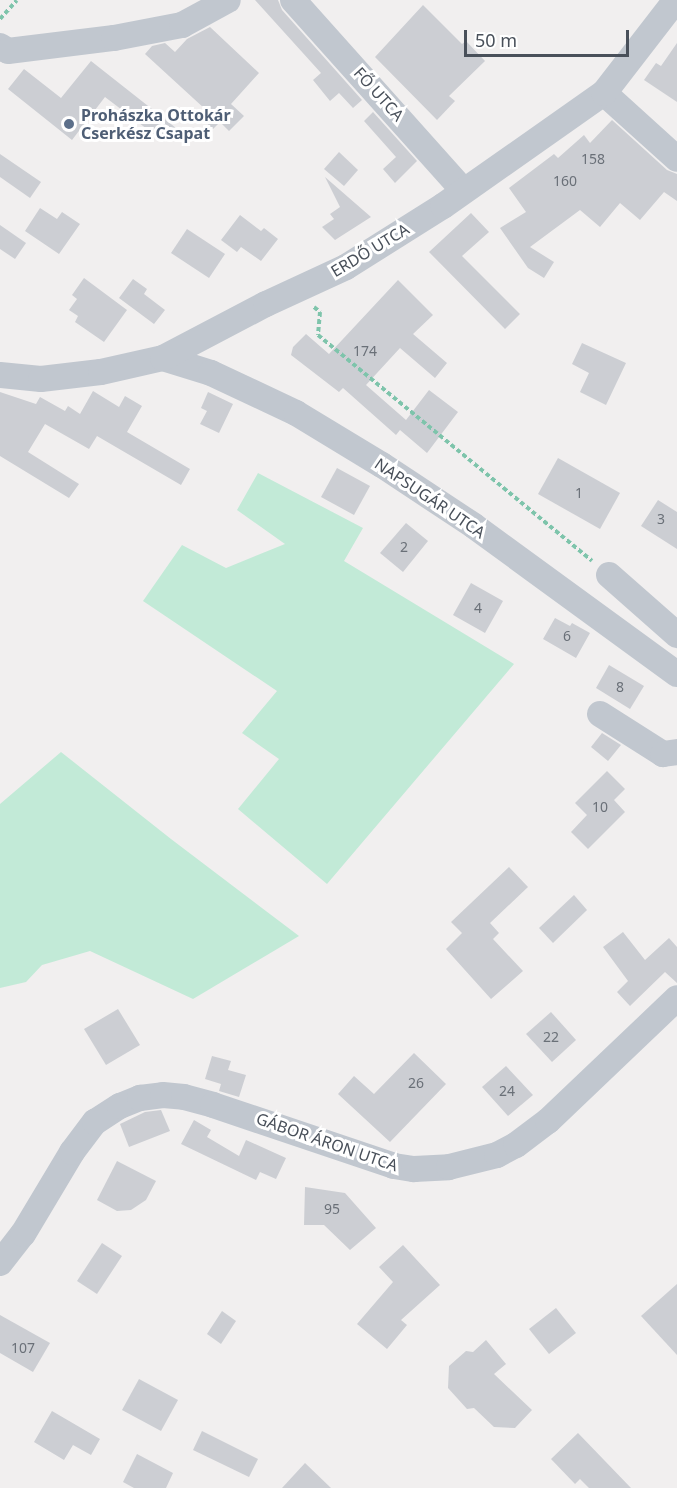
<!DOCTYPE html>
<html>
<head>
<meta charset="utf-8">
<style>
  body { margin:0 }
  #map { position:relative; width:677px; height:1488px; overflow:hidden; background:#f1efef; font-family:"Noto Sans",sans-serif }
  div>[style] { position:absolute }
  .green>* { inset:0; background:#c2ead7 }
  .building>* { inset:0; background:#ccced3 }
  .path>* { height:4px; margin-top:-2px; transform-origin:0; background:repeating-linear-gradient(90deg,#7ec4ab 0 4.5px,transparent 0 7.5px) }
  .minor>* { height:26px; margin:-13px; padding:0 13px; transform-origin:13px; border-radius:13px; background:#c1c7cf }
  .dots>* { width:16px; height:16px; translate:-50% -50%; box-sizing:border-box; border:3px solid #fff; border-radius:50% }
  span { translate:-50% -50%; white-space:nowrap; text-align:center; line-height:1.15; -webkit-text-stroke:6px #fff; paint-order:stroke }
  .number-label { font-size:14px; color:#6a7078 }
  .number-label span { -webkit-text-stroke-width:0 }
  .street-label { font-size:16px; color:#49505a }
  .service-label { font-size:16px; color:#4e5e75; font-weight:700 }
  .left { translate:0 -50%; text-align:left }
  .scale { position:absolute; left:464px; top:30px; width:165px; height:27px; box-sizing:border-box; border:3px solid #49505a; border-top:0; padding-left:8px; font-size:18px; line-height:21px; white-space:nowrap; color:#49505a; -webkit-text-stroke:4px #fff; paint-order:stroke }
</style>
</head>
<body>
<div id="map">
  <div class="green">
    <div style="clip-path:polygon(258px 473px,363px 528px,344px 561px,514px 664px,327px 884px,238px 809px,279px 759px,242px 733px,277px 691px,143px 601px,182px 545px,226px 568px,285px 544px,237px 510px)"></div>
    <div style="clip-path:polygon(61px 752px,171px 839px,299px 936px,193px 999px,90px 951px,42px 965px,26px 982px,0 988px,0 804px)"></div>
  </div>
  <div class="building">
    <div style="clip-path:polygon(255px 0,278px 0,282px 10px,362px 100px,353px 108px,339px 93px,330px 101px,313px 80px,321px 73px)"></div>
    <div style="clip-path:polygon(423px 5px,462px 44px,466px 41px,485px 61px,449px 96px,455px 101px,437px 120px,375px 57px)"></div>
    <div style="clip-path:polygon(210px 27px,259px 73px,231px 104px,244px 116px,229px 131px,220px 122px,213px 129px,199px 116px,205px 109px,145px 54px,152px 46px,165px 43px,175px 52px,187px 39px)"></div>
    <div style="clip-path:polygon(677px 43px,677px 102px,644px 80px,656px 63px,661px 66px)"></div>
    <div style="clip-path:polygon(91px 61px,176px 128px,164px 142px,105px 97px,72px 140px,8px 89px,24px 69px,61px 98px)"></div>
    <div style="clip-path:polygon(373px 112px,417px 161px,395px 183px,383px 169px,396px 157px,364px 121px)"></div>
    <div style="clip-path:polygon(612px 120px,667px 170px,677px 174px,677px 201px,664px 192px,640px 220px,620px 203px,600px 227px,580px 210px,530px 247px,554px 262px,544px 278px,528px 268px,500px 228px,526px 212px,509px 188px,554px 154px,558px 158px,584px 135px,590px 143px)"></div>
    <div style="clip-path:polygon(339px 152px,358px 170px,344px 186px,324px 169px)"></div>
    <div style="clip-path:polygon(0 154px,41px 182px,30px 198px,0 177px)"></div>
    <div style="clip-path:polygon(325px 177px,371px 217px,335px 240px,322px 227px,334px 219px,330px 214px,340px 207px)"></div>
    <div style="clip-path:polygon(40px 208px,57px 219px,62px 212px,80px 224px,59px 254px,25px 231px)"></div>
    <div style="clip-path:polygon(471px 213px,489px 232px,462px 256px,520px 314px,505px 329px,429px 252px)"></div>
    <div style="clip-path:polygon(240px 215px,261px 231px,264px 228px,278px 239px,261px 261px,241px 247px,237px 252px,221px 240px)"></div>
    <div style="clip-path:polygon(0 225px,26px 243px,15px 259px,0 249px)"></div>
    <div style="clip-path:polygon(187px 229px,225px 254px,209px 278px,171px 253px)"></div>
    <div style="clip-path:polygon(84px 278px,127px 310px,104px 342px,75px 322px,78px 316px,69px 310px,77px 299px,72px 295px)"></div>
    <div style="clip-path:polygon(133px 279px,147px 289px,144px 294px,165px 310px,154px 324px,119px 298px)"></div>
    <div style="clip-path:polygon(398px 280px,433px 315px,413px 334px,447px 363px,435px 378px,400px 348px,366px 385px,406px 420px,429px 390px,458px 412px,427px 453px,400px 430px,396px 435px,343px 388px,339px 392px,291px 355px,293px 347px,306px 334px,329px 354px)"></div>
    <div style="clip-path:polygon(582px 343px,626px 363px,606px 405px,580px 392px,589px 373px,572px 364px)"></div>
    <div style="clip-path:polygon(93px 391px,119px 407px,125px 396px,142px 406px,127px 432px,190px 469px,181px 485px,97px 436px,89px 449px,45px 424px,28px 452px,79px 484px,69px 498px,0 456px,0 392px,36px 404px,40px 397px,65px 411px,68px 406px,80px 414px)"></div>
    <div style="clip-path:polygon(208px 392px,233px 404px,219px 433px,200px 424px,207px 411px,201px 408px)"></div>
    <div style="clip-path:polygon(558px 458px,620px 493px,600px 529px,538px 494px)"></div>
    <div style="clip-path:polygon(337px 468px,370px 486px,354px 515px,321px 497px)"></div>
    <div style="clip-path:polygon(658px 500px,677px 512px,677px 549px,641px 526px)"></div>
    <div style="clip-path:polygon(406px 523px,428px 541px,403px 572px,380px 553px)"></div>
    <div style="clip-path:polygon(471px 583px,503px 601px,485px 633px,453px 615px)"></div>
    <div style="clip-path:polygon(555px 618px,570px 626px,572px 623px,590px 633px,576px 658px,543px 639px)"></div>
    <div style="clip-path:polygon(609px 665px,644px 686px,630px 709px,596px 688px)"></div>
    <div style="clip-path:polygon(602px 733px,621px 745px,608px 761px,591px 747px)"></div>
    <div style="clip-path:polygon(607px 771px,625px 789px,614px 800px,625px 812px,588px 849px,571px 832px,587px 815px,575px 803px)"></div>
    <div style="clip-path:polygon(509px 867px,528px 887px,490px 923px,499px 933px,493px 939px,523px 971px,491px 999px,446px 949px,462px 933px,451px 922px)"></div>
    <div style="clip-path:polygon(574px 895px,587px 910px,553px 943px,539px 928px)"></div>
    <div style="clip-path:polygon(623px 932px,645px 960px,669px 938px,677px 947px,677px 983px,665px 972px,630px 1006px,617px 992px,628px 981px,603px 947px)"></div>
    <div style="clip-path:polygon(118px 1009px,140px 1045px,106px 1065px,84px 1029px)"></div>
    <div style="clip-path:polygon(551px 1012px,576px 1040px,552px 1062px,526px 1034px)"></div>
    <div style="clip-path:polygon(414px 1053px,446px 1084px,390px 1142px,338px 1094px,354px 1076px,374px 1094px)"></div>
    <div style="clip-path:polygon(212px 1056px,231px 1061px,228px 1070px,246px 1075px,239px 1097px,219px 1091px,221px 1084px,205px 1079px)"></div>
    <div style="clip-path:polygon(506px 1066px,533px 1095px,508px 1116px,482px 1087px)"></div>
    <div style="clip-path:polygon(161px 1110px,170px 1131px,129px 1147px,120px 1124px,145px 1112px)"></div>
    <div style="clip-path:polygon(194px 1120px,211px 1130px,207px 1137px,239px 1156px,246px 1140px,286px 1158px,276px 1179px,260px 1172px,256px 1180px,181px 1144px)"></div>
    <div style="clip-path:polygon(117px 1161px,156px 1181px,146px 1200px,131px 1210px,117px 1211px,97px 1200px)"></div>
    <div style="clip-path:polygon(305px 1187px,345px 1193px,376px 1228px,350px 1250px,324px 1225px,304px 1225px)"></div>
    <div style="clip-path:polygon(102px 1243px,122px 1256px,97px 1294px,77px 1281px)"></div>
    <div style="clip-path:polygon(403px 1245px,440px 1285px,401px 1320px,407px 1325px,387px 1349px,357px 1324px,393px 1282px,379px 1267px)"></div>
    <div style="clip-path:polygon(677px 1284px,677px 1355px,641px 1316px)"></div>
    <div style="clip-path:polygon(556px 1308px,576px 1333px,549px 1354px,529px 1329px)"></div>
    <div style="clip-path:polygon(222px 1311px,236px 1321px,221px 1344px,207px 1334px)"></div>
    <div style="clip-path:polygon(0 1315px,50px 1343px,33px 1372px,0 1353px)"></div>
    <div style="clip-path:polygon(486px 1340px,506px 1364px,494px 1374px,532px 1410px,515px 1428px,494px 1427px,474px 1408px,467px 1409px,448px 1388px,449px 1366px,466px 1351px,473px 1352px)"></div>
    <div style="clip-path:polygon(139px 1379px,178px 1400px,161px 1431px,122px 1410px)"></div>
    <div style="clip-path:polygon(52px 1411px,100px 1439px,91px 1455px,73px 1445px,64px 1460px,34px 1442px)"></div>
    <div style="clip-path:polygon(202px 1431px,258px 1459px,249px 1477px,193px 1450px)"></div>
    <div style="clip-path:polygon(578px 1433px,631px 1488px,589px 1488px,580px 1479px,575px 1484px,551px 1459px)"></div>
    <div style="clip-path:polygon(137px 1454px,173px 1473px,166px 1488px,134px 1488px,123px 1482px)"></div>
    <div style="clip-path:polygon(305px 1463px,331px 1488px,282px 1488px)"></div>
  </div>
  <div class="path">
    <div style="left:0;top:19px;width:25px;rotate:-48deg"></div>
    <div style="left:314px;top:307px;width:8px;rotate:40deg"></div>
    <div style="left:320px;top:312px;width:23px;rotate:95deg"></div>
    <div style="left:318px;top:335px;width:355px;rotate:39.5deg"></div>
  </div>
  <div class="minor">
    <div style="left:293px;top:0;width:255px;rotate:48.2deg"></div>
    <div style="left:0;top:46px;width:9px;rotate:32deg"></div>
    <div style="left:8px;top:51px;width:107px;rotate:-7deg"></div>
    <div style="left:114px;top:38px;width:69px;rotate:-10.8deg"></div>
    <div style="left:182px;top:25px;width:52px;rotate:-28.5deg"></div>
    <div style="left:604px;top:93px;width:98px;rotate:42.1deg"></div>
    <div style="left:163px;top:358px;width:50px;rotate:17.4deg"></div>
    <div style="left:211px;top:373px;width:94px;rotate:25.2deg"></div>
    <div style="left:296px;top:413px;width:100px;rotate:31.2deg"></div>
    <div style="left:382px;top:465px;width:110px;rotate:33.5deg"></div>
    <div style="left:474px;top:526px;width:251px;rotate:36.1deg"></div>
    <div style="left:0;top:375px;width:41px;rotate:5.6deg"></div>
    <div style="left:41px;top:379px;width:60px;rotate:-6.7deg"></div>
    <div style="left:101px;top:372px;width:64px;rotate:-12.7deg"></div>
    <div style="left:163px;top:358px;width:116px;rotate:-27.7deg"></div>
    <div style="left:266px;top:304px;width:88px;rotate:-24.8deg"></div>
    <div style="left:346px;top:267px;width:115px;rotate:-32.2deg"></div>
    <div style="left:443px;top:206px;width:197px;rotate:-35.1deg"></div>
    <div style="left:604px;top:93px;width:118px;rotate:-52.3deg"></div>
    <div style="left:609px;top:575px;width:91px;rotate:41.4deg"></div>
    <div style="left:600px;top:714px;width:75px;rotate:32.4deg"></div>
    <div style="left:663px;top:754px;width:14px;rotate:-8deg"></div>
    <div style="left:0;top:1263px;width:37px;rotate:-52deg"></div>
    <div style="left:23px;top:1234px;width:96px;rotate:-59.1deg"></div>
    <div style="left:72px;top:1152px;width:38px;rotate:-53deg"></div>
    <div style="left:95px;top:1122px;width:30px;rotate:-33deg"></div>
    <div style="left:120px;top:1106px;width:22px;rotate:-22deg"></div>
    <div style="left:140px;top:1098px;width:23px;rotate:-7deg"></div>
    <div style="left:163px;top:1095px;width:21px;rotate:5deg"></div>
    <div style="left:184px;top:1097px;width:30px;rotate:15deg"></div>
    <div style="left:213px;top:1105px;width:191px;rotate:18.6deg"></div>
    <div style="left:394px;top:1166px;width:20px;rotate:9deg"></div>
    <div style="left:414px;top:1169px;width:35px;rotate:-3deg"></div>
    <div style="left:449px;top:1167px;width:49px;rotate:-14deg"></div>
    <div style="left:497px;top:1155px;width:21px;rotate:-28deg"></div>
    <div style="left:516px;top:1145px;width:40px;rotate:-37deg"></div>
    <div style="left:548px;top:1121px;width:178px;rotate:-43.6deg"></div>
  </div>
  <div class="dots">
    <div style="left:69px;top:124px;background:#5c6f8a"></div>
  </div>
  <div class="number-label">
    <span style="left:593px;top:159px">158</span>
    <span style="left:565px;top:181px">160</span>
    <span style="left:365px;top:351px">174</span>
    <span style="left:579px;top:493px">1</span>
    <span style="left:661px;top:519px">3</span>
    <span style="left:404px;top:547px">2</span>
    <span style="left:478px;top:608px">4</span>
    <span style="left:567px;top:636px">6</span>
    <span style="left:620px;top:687px">8</span>
    <span style="left:600px;top:807px">10</span>
    <span style="left:551px;top:1037px">22</span>
    <span style="left:416px;top:1083px">26</span>
    <span style="left:507px;top:1091px">24</span>
    <span style="left:332px;top:1209px">95</span>
    <span style="left:23px;top:1348px">107</span>
  </div>
  <div class="street-label">
    <span style="left:379px;top:94px;rotate:48deg">FŐ UTCA</span>
    <span style="left:370px;top:250px;rotate:-31deg">ERDŐ UTCA</span>
    <span style="left:430px;top:498px;rotate:34deg">NAPSUGÁR UTCA</span>
    <span style="left:327px;top:1142px;rotate:19deg">GÁBOR ÁRON UTCA</span>
  </div>
  <div class="service-label">
    <span class="left" style="left:81px;top:124px">Prohászka Ottokár<br>Cserkész Csapat</span>
  </div>
  <div class="scale">50 m</div>
</div>
</body>
</html>
